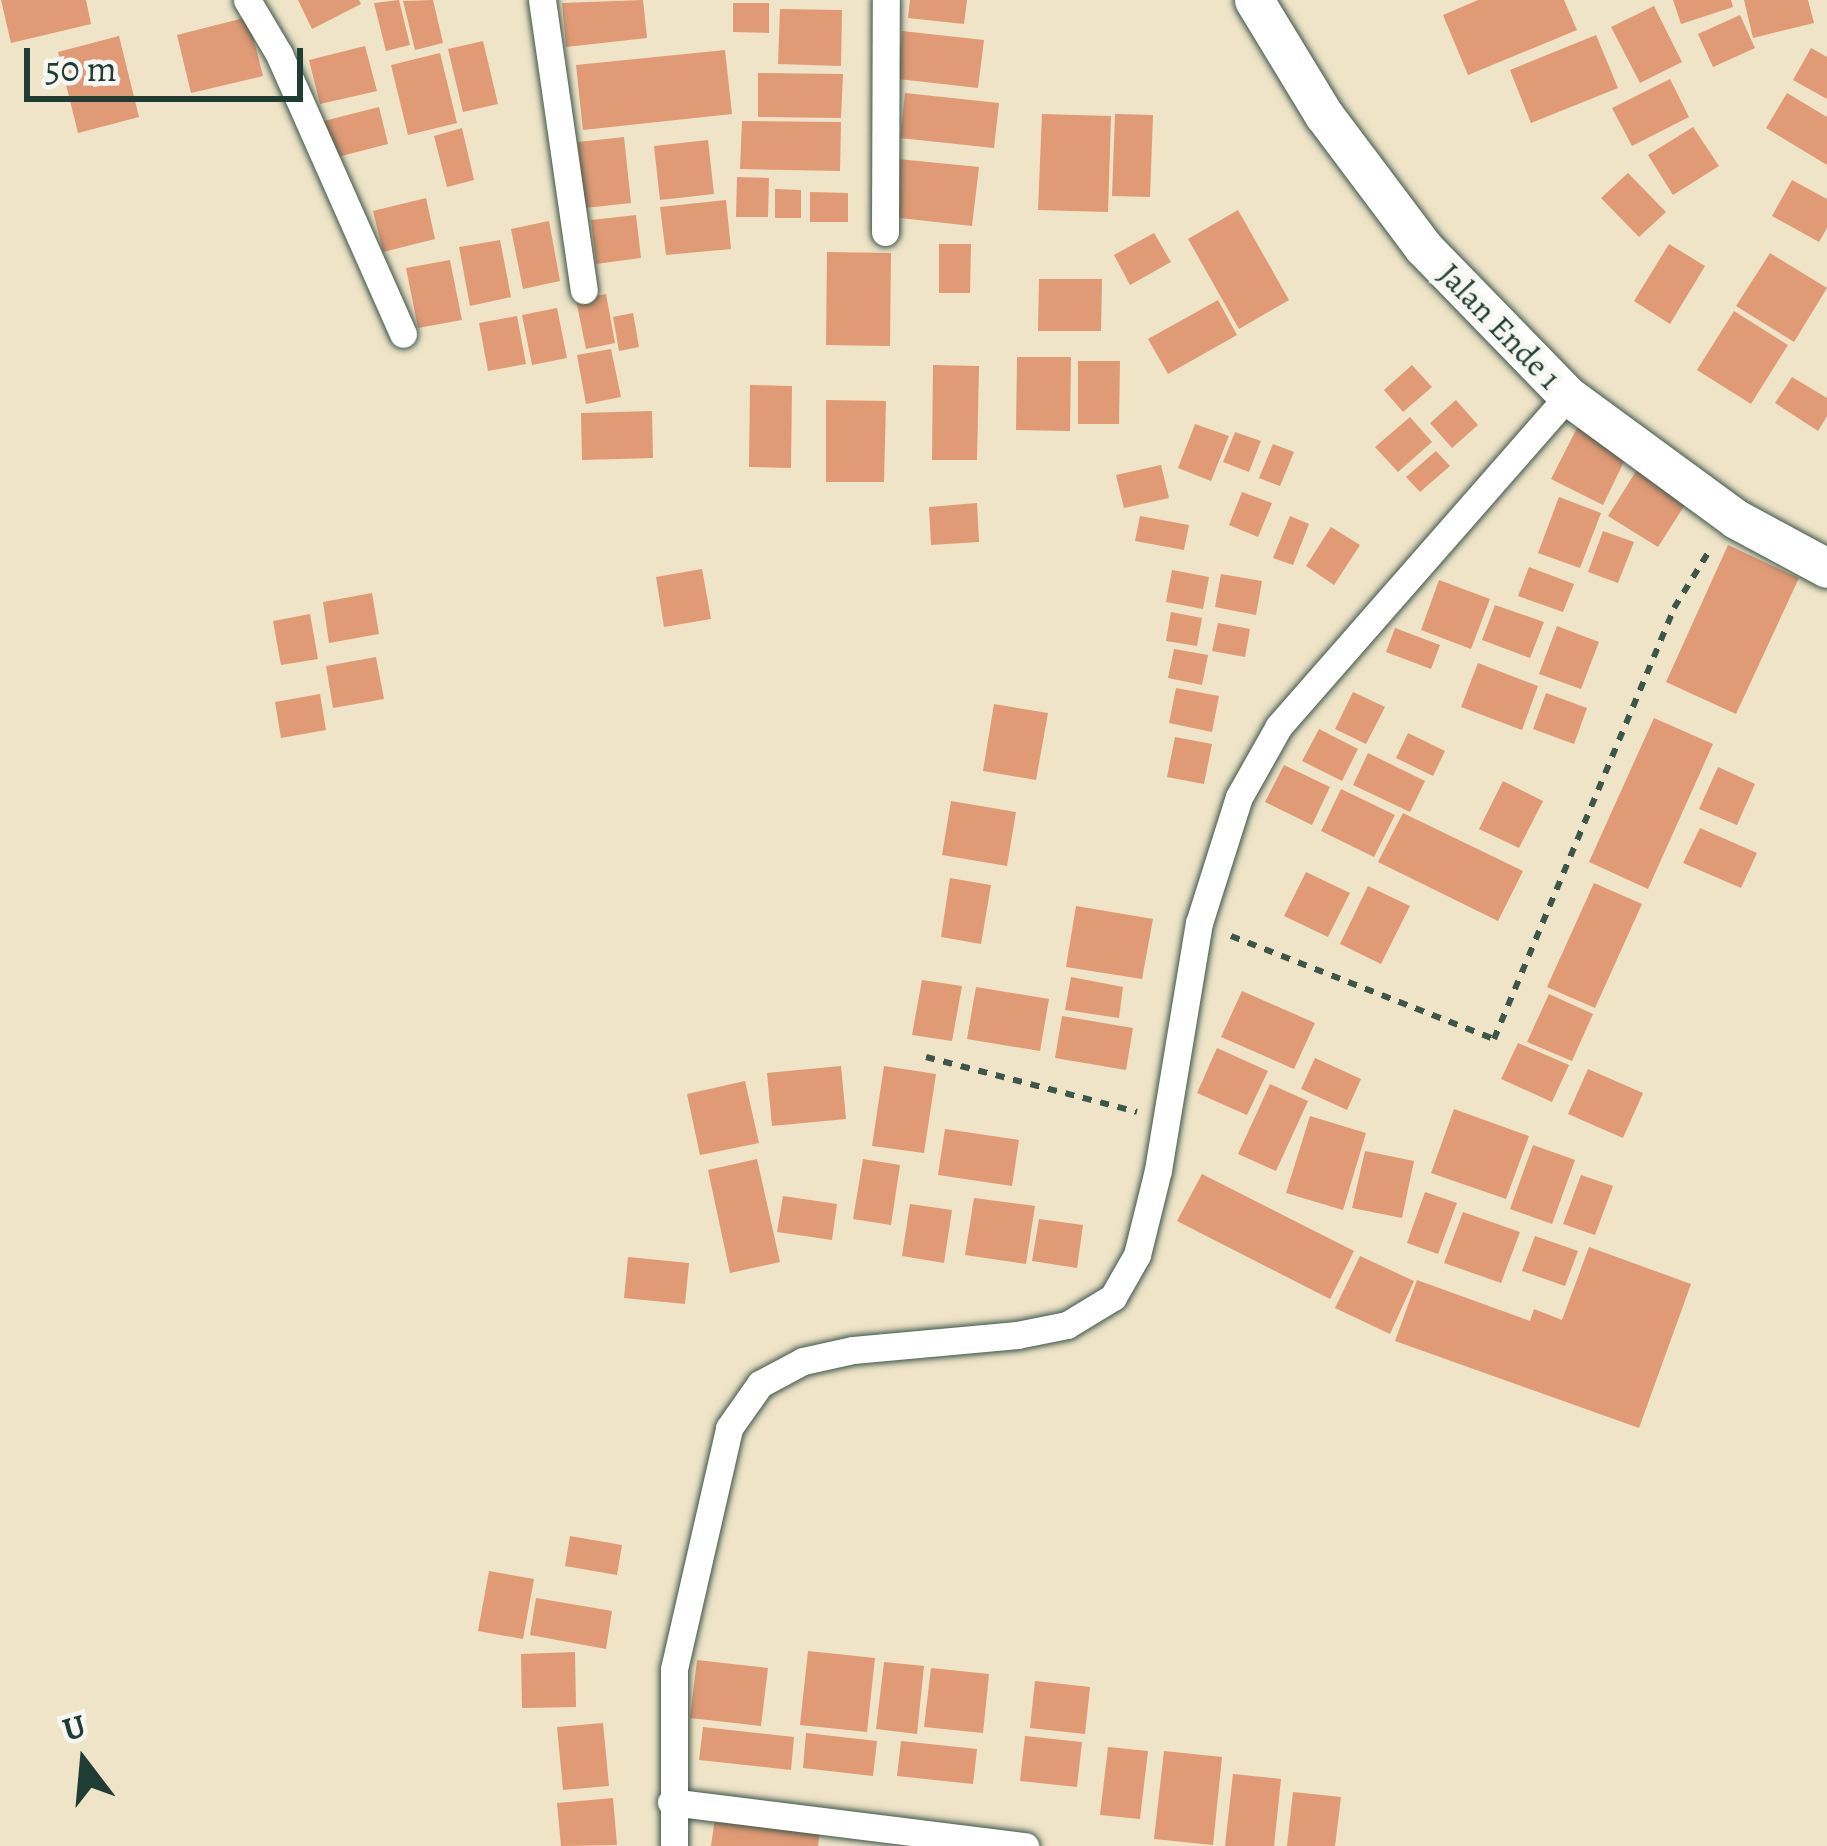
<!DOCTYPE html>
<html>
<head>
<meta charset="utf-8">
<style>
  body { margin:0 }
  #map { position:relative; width:1827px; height:1846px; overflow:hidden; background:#efe4c8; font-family:Alegreya,serif }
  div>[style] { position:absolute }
  .building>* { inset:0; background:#e09a76 }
  .path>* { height:6px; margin-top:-3px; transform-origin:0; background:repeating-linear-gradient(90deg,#3e564a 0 9px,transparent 0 18px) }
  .roads { filter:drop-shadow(0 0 3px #3e564a) drop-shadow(0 0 3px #3e564a) }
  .street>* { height:27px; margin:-13.5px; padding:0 13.5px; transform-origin:13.5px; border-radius:13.5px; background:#fff }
  .secondary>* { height:39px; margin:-19.5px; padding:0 19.5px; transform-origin:19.5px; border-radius:19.5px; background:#fff }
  span { translate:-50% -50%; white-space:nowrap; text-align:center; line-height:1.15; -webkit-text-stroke:9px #f6f6f2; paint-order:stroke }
  .street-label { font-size:33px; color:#1f3d34 }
  .north { position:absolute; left:24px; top:1702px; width:120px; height:120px; -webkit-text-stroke:9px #f6f6f2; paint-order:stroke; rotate:344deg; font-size:33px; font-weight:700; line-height:48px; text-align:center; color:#1f3d34 }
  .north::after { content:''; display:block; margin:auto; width:42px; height:54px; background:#1f3d34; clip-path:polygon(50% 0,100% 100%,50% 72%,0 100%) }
  .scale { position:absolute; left:24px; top:48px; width:279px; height:54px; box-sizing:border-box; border:6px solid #1f3d34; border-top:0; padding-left:15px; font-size:36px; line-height:42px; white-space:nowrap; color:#1f3d34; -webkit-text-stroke:9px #f6f6f2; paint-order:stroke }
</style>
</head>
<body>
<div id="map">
  <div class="building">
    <div style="clip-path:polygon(1px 0,86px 0,91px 24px,11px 43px)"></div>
    <div style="clip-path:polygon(298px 0,359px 0,361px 4px,312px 29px)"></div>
    <div style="clip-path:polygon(399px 0,410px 45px,386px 51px,374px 3px)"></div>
    <div style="clip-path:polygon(433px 0,443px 43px,415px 50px,403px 1px)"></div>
    <div style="clip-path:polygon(643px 0,647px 38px,566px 47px,562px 3px)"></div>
    <div style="clip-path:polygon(910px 0,967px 0,964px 24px,908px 18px)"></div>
    <div style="clip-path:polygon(1478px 0,1564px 0,1577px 30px,1468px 75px,1443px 15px)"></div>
    <div style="clip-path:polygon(1673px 0,1731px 0,1733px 7px,1681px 24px)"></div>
    <div style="clip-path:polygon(1744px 0,1808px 0,1814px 23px,1753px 38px)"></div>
    <div style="clip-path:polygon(733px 3px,769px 3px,769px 33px,733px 32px)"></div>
    <div style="clip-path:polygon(1654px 6px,1682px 62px,1640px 83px,1611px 27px)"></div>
    <div style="clip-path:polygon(780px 9px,842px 10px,841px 66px,778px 64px)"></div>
    <div style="clip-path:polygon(1740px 15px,1755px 48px,1713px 67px,1698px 34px)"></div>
    <div style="clip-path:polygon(248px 17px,263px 76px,191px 93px,177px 35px)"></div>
    <div style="clip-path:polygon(902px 31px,984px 40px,978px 88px,898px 79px)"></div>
    <div style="clip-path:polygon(1596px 35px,1618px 88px,1531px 123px,1510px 70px)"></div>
    <div style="clip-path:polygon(119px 36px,139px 117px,78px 133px,58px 52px)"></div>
    <div style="clip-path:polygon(483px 41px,498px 104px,463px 112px,448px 49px)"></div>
    <div style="clip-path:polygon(365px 46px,377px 91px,320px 104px,309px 60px)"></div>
    <div style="clip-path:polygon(1811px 48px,1827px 57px,1827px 99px,1793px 80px)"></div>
    <div style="clip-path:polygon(725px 50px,732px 114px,583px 130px,576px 65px)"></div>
    <div style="clip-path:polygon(440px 53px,457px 123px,408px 135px,391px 65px)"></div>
    <div style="clip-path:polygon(758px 73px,843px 74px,841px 118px,758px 117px)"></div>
    <div style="clip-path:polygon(1670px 79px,1689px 117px,1632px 146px,1612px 108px)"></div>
    <div style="clip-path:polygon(905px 93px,999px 103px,994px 148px,900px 138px)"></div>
    <div style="clip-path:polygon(1787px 93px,1827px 117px,1827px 165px,1766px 128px)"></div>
    <div style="clip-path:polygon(379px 107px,388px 144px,330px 159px,320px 122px)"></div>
    <div style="clip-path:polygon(1042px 114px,1111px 116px,1108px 212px,1038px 210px)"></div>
    <div style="clip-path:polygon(1115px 114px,1153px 115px,1150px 197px,1112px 196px)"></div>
    <div style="clip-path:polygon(742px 121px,841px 122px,840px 171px,740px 169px)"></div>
    <div style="clip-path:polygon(1693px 127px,1719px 166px,1673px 195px,1648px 155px)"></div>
    <div style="clip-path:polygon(462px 128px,474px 180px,447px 187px,434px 136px)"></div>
    <div style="clip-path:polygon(624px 137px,631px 203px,585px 208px,578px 142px)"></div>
    <div style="clip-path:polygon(708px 140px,714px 194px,660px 200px,654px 146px)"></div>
    <div style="clip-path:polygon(898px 159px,979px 167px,972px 226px,891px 217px)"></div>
    <div style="clip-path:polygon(1628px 173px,1666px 212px,1639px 237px,1601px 198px)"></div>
    <div style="clip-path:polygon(737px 177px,769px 178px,768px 217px,736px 217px)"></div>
    <div style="clip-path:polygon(1792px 180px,1827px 199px,1827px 228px,1819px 242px,1772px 216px)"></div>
    <div style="clip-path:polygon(775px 189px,801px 190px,801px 218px,775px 218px)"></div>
    <div style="clip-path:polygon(810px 192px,848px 193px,848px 222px,810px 222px)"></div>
    <div style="clip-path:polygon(426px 198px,435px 239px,383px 252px,373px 211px)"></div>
    <div style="clip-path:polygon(726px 200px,731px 249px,666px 255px,660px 207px)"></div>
    <div style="clip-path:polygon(1238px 210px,1289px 300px,1239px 329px,1188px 239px)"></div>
    <div style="clip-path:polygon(636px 215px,641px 258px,596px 264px,591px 220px)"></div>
    <div style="clip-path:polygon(549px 221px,560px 281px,523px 289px,511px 229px)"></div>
    <div style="clip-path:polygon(1154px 233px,1171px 262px,1130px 285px,1114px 255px)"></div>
    <div style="clip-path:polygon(500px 240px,511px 297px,470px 306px,459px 247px)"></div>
    <div style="clip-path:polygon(939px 244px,971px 244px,970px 293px,939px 293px)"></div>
    <div style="clip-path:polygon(1669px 244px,1705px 266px,1670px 324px,1634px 301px)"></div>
    <div style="clip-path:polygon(827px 252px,891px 253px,890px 346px,826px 345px)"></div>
    <div style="clip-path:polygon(1770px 253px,1827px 288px,1794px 342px,1736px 306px)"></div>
    <div style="clip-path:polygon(450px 260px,462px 320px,418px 328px,406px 268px)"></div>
    <div style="clip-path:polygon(1039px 279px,1102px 279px,1101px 331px,1038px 331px)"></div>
    <div style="clip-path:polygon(606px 294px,615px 343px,586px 349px,576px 300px)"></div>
    <div style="clip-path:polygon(1218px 300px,1237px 335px,1168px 374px,1148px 339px)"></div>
    <div style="clip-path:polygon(557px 308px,567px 358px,532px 365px,522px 315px)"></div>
    <div style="clip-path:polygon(1734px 311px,1788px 345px,1751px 404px,1697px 370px)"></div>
    <div style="clip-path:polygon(633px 313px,639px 347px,619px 351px,613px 317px)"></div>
    <div style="clip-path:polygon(517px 316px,526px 364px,488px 371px,479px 323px)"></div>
    <div style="clip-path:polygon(611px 349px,621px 397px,586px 404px,577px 355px)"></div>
    <div style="clip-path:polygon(1017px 357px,1071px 357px,1070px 431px,1016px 430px)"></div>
    <div style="clip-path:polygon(1078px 361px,1120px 361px,1119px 424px,1078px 424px)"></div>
    <div style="clip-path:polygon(933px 365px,979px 366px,977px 460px,932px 460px)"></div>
    <div style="clip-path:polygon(1412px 365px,1432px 387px,1403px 412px,1384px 390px)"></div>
    <div style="clip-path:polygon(1792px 377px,1827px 398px,1827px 416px,1818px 431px,1775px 403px)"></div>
    <div style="clip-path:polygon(750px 385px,792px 386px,791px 468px,749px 467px)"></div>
    <div style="clip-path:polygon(826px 400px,886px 401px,884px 482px,826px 482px)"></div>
    <div style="clip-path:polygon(1456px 400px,1478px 425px,1452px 448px,1430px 423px)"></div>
    <div style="clip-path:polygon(652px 411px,653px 458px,582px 460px,581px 413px)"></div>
    <div style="clip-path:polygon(1410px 417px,1432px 442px,1398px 472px,1375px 447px)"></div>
    <div style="clip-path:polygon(1580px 422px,1631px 447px,1603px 505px,1551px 479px)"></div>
    <div style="clip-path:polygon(1195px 424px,1229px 436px,1211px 481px,1178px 468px)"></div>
    <div style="clip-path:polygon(1235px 432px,1261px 441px,1249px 472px,1223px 462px)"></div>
    <div style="clip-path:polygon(1273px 444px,1294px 452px,1280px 486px,1259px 478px)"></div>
    <div style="clip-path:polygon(1436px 451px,1450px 466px,1420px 492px,1406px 477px)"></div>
    <div style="clip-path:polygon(1161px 465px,1169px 498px,1124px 508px,1116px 475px)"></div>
    <div style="clip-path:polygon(1638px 468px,1688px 500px,1658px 547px,1608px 516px)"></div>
    <div style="clip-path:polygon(1242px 492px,1272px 503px,1258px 537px,1229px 525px)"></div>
    <div style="clip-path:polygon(1559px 497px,1601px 513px,1580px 568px,1538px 553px)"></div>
    <div style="clip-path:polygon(977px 503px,979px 542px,931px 545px,929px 507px)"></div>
    <div style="clip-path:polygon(1140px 516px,1189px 525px,1184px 550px,1135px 541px)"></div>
    <div style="clip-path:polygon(1290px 516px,1309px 524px,1293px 565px,1273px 558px)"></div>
    <div style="clip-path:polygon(1331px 527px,1360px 545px,1334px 585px,1306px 566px)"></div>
    <div style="clip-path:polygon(1603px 531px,1634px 542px,1618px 583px,1588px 572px)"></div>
    <div style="clip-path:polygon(1728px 545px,1799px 578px,1736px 714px,1666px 682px)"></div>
    <div style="clip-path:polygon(1529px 567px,1574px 584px,1563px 612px,1518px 596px)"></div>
    <div style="clip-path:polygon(702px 569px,711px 619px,664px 627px,656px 577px)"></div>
    <div style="clip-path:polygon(1172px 570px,1209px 577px,1203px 609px,1166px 602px)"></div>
    <div style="clip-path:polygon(1221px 574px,1262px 581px,1256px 615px,1215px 607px)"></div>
    <div style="clip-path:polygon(1439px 580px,1490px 599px,1471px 649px,1421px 630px)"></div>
    <div style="clip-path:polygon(372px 593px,379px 634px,329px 643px,323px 602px)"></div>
    <div style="clip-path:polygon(1495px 605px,1544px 622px,1530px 658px,1482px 640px)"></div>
    <div style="clip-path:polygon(1171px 612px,1202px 618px,1197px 646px,1166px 641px)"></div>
    <div style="clip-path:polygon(310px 614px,318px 659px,281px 665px,273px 621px)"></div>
    <div style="clip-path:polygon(1218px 623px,1250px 629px,1245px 657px,1212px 651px)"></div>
    <div style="clip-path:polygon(1557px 626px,1599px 642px,1581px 689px,1539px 674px)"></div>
    <div style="clip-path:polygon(1395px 628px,1440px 645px,1431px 669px,1386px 652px)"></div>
    <div style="clip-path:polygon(1174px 649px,1208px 655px,1202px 685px,1168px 678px)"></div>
    <div style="clip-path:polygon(376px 657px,384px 699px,333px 708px,326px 666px)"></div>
    <div style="clip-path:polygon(1478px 663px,1538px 686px,1522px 730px,1461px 707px)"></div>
    <div style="clip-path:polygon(1176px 688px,1219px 696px,1212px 732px,1169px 723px)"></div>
    <div style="clip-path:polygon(1353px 692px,1385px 707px,1366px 744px,1335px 729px)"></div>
    <div style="clip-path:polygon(1546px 693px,1587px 708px,1574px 744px,1533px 729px)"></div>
    <div style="clip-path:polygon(320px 694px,326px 730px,281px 738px,275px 702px)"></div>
    <div style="clip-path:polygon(994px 704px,1048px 713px,1036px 780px,983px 771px)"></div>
    <div style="clip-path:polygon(1654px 718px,1713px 744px,1648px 889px,1589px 862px)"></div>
    <div style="clip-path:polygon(1319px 729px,1358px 749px,1342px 781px,1302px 761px)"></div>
    <div style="clip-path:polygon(1408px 733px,1445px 751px,1433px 776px,1396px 758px)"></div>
    <div style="clip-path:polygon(1175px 737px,1212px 744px,1204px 784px,1167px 777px)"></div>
    <div style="clip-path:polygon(1368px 753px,1425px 781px,1410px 812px,1353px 785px)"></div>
    <div style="clip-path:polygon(1284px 765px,1330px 787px,1312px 825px,1265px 802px)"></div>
    <div style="clip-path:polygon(1718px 767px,1755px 784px,1737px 825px,1699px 809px)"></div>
    <div style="clip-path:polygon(1503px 781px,1543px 801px,1519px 848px,1479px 829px)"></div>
    <div style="clip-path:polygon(1341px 789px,1395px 815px,1374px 857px,1321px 831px)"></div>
    <div style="clip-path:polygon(951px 801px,1016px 812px,1007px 866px,942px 855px)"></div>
    <div style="clip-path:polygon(1403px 813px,1523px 871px,1498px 921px,1378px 862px)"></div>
    <div style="clip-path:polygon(1700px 828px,1757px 853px,1741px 888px,1683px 863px)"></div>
    <div style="clip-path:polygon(1306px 872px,1350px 893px,1328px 937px,1284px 916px)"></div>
    <div style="clip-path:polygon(950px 878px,991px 885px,981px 944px,941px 937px)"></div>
    <div style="clip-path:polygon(1594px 883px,1642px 904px,1595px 1008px,1547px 987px)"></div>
    <div style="clip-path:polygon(1368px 886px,1410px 906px,1381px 964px,1340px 944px)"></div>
    <div style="clip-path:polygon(1076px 906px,1153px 919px,1142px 979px,1066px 967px)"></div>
    <div style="clip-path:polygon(1071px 977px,1123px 987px,1119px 1018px,1065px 1010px)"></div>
    <div style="clip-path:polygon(922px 980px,962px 986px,952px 1041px,912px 1035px)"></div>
    <div style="clip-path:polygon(976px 987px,1049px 999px,1040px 1051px,967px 1039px)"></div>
    <div style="clip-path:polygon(1242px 991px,1315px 1023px,1294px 1069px,1221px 1037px)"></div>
    <div style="clip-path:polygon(1549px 994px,1593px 1014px,1572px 1061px,1527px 1042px)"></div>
    <div style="clip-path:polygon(1062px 1016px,1133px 1028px,1126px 1070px,1055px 1058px)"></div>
    <div style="clip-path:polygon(1518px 1043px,1569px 1065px,1552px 1102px,1501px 1079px)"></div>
    <div style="clip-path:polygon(1217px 1048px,1268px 1071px,1247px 1115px,1197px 1093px)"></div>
    <div style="clip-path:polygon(1315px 1058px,1361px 1079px,1347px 1110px,1301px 1089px)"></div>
    <div style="clip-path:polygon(841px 1066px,846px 1119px,772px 1126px,767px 1073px)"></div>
    <div style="clip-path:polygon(884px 1066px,936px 1074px,924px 1153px,872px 1146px)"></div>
    <div style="clip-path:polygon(1588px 1069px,1643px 1093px,1623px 1138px,1568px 1114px)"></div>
    <div style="clip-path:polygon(745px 1081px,759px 1143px,700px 1155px,687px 1094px)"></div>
    <div style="clip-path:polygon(1270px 1084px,1308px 1101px,1276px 1171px,1238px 1154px)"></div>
    <div style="clip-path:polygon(1454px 1109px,1529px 1136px,1506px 1199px,1431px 1173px)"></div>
    <div style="clip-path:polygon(1310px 1116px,1366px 1133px,1343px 1210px,1286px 1193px)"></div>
    <div style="clip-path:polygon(945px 1129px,1019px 1140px,1012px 1186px,938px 1175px)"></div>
    <div style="clip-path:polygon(1533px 1145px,1575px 1160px,1552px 1224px,1510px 1209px)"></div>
    <div style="clip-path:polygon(1365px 1151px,1414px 1161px,1402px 1218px,1352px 1208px)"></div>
    <div style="clip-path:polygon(757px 1159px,780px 1262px,730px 1273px,708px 1170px)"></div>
    <div style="clip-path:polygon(863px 1159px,900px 1165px,891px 1225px,853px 1219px)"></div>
    <div style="clip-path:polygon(1202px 1174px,1354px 1251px,1330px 1299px,1177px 1221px)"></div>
    <div style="clip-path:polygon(1581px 1175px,1613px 1186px,1595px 1235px,1563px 1224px)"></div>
    <div style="clip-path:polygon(1425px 1192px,1457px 1203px,1438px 1254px,1407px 1243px)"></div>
    <div style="clip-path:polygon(783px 1196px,837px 1204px,832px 1240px,777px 1232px)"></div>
    <div style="clip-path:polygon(974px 1198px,1035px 1206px,1026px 1264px,965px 1255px)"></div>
    <div style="clip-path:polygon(910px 1204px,952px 1210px,944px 1263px,902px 1256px)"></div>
    <div style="clip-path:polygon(1463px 1212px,1520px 1232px,1501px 1283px,1444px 1263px)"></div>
    <div style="clip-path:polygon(1039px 1219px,1083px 1225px,1077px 1268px,1032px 1261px)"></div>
    <div style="clip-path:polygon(1535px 1236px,1578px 1251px,1565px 1286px,1522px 1271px)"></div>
    <div style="clip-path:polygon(1589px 1247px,1691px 1284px,1639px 1428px,1395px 1341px,1417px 1280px,1530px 1321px,1534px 1309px,1562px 1320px)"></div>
    <div style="clip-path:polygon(1360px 1256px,1414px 1281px,1390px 1334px,1335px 1308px)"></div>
    <div style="clip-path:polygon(628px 1257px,689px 1263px,685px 1304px,624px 1298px)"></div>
    <div style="clip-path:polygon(570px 1536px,622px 1545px,617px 1575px,565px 1566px)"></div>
    <div style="clip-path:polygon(489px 1571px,534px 1579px,523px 1639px,478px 1631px)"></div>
    <div style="clip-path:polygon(536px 1598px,612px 1611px,606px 1649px,530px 1635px)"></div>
    <div style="clip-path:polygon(808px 1651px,875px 1658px,867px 1732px,800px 1725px)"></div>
    <div style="clip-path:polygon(575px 1652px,576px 1707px,522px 1708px,521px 1654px)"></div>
    <div style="clip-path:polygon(697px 1660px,768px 1668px,761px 1726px,690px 1718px)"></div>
    <div style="clip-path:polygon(884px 1662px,924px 1666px,917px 1734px,876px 1729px)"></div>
    <div style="clip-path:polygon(931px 1668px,989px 1674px,983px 1733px,924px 1727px)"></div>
    <div style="clip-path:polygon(1035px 1681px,1090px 1687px,1085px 1734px,1030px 1728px)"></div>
    <div style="clip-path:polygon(603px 1723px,609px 1786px,563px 1790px,557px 1727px)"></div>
    <div style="clip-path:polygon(703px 1727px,794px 1737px,791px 1770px,699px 1760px)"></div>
    <div style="clip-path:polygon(806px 1733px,877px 1741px,873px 1776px,803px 1768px)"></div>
    <div style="clip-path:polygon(1025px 1736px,1082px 1742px,1077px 1787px,1020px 1781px)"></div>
    <div style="clip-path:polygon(901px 1741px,977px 1749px,973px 1784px,897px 1776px)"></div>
    <div style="clip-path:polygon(1108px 1747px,1148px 1751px,1140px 1819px,1100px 1815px)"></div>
    <div style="clip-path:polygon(1164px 1751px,1222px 1757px,1213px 1845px,1154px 1839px)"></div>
    <div style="clip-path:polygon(1233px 1774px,1281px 1779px,1274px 1846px,1225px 1846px)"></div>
    <div style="clip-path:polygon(1293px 1792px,1341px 1797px,1335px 1846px,1287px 1846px)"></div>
    <div style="clip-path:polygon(613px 1798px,617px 1845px,561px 1846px,557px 1803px)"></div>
    <div style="clip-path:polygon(715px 1818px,820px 1831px,818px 1846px,711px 1846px)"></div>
  </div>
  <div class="path">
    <div style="left:1231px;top:936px;width:282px;rotate:21.4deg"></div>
    <div style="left:1494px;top:1039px;width:467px;rotate:-67.3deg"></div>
    <div style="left:1674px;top:608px;width:70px;rotate:-58.3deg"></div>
    <div style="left:926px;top:1057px;width:218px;rotate:14.6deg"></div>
  </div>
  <div class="roads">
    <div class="street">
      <div style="left:247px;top:0;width:63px;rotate:59.3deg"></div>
      <div style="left:279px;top:54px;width:306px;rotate:66.1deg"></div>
      <div style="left:542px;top:0;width:293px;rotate:81.8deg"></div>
      <div style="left:885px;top:232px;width:232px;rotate:-89.8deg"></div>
      <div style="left:671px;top:1802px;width:357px;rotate:7.1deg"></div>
      <div style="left:674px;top:1846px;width:177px;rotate:-90deg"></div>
      <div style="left:674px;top:1669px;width:247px;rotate:-77.1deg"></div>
      <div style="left:729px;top:1428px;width:54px;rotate:-54.8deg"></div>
      <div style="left:760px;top:1384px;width:49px;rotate:-28.1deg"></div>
      <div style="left:803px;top:1361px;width:51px;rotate:-12.4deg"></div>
      <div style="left:853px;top:1350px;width:165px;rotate:-5.2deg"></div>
      <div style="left:1017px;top:1335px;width:51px;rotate:-11.3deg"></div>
      <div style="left:1067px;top:1325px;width:54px;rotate:-31.3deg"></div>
      <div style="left:1113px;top:1297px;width:48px;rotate:-60.3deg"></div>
      <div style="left:1137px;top:1255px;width:88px;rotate:-76.1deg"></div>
      <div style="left:1158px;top:1170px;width:250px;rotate:-80.6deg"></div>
      <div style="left:1199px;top:923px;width:132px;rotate:-72.4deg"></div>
      <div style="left:1239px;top:797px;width:81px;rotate:-60.6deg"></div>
      <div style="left:1279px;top:726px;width:439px;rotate:-48.8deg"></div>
    </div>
    <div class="secondary">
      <div style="left:1254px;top:0;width:135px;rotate:58.7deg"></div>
      <div style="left:1324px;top:115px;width:165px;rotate:53.1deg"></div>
      <div style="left:1423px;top:247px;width:208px;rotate:45.8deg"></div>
      <div style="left:1568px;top:396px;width:208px;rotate:36.2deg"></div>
      <div style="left:1736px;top:519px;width:103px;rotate:28.3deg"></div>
    </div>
  </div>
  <div class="street-label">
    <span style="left:1500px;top:326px;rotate:46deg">Jalan Ende 1</span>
  </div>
  <div class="north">U</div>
  <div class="scale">50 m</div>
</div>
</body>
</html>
